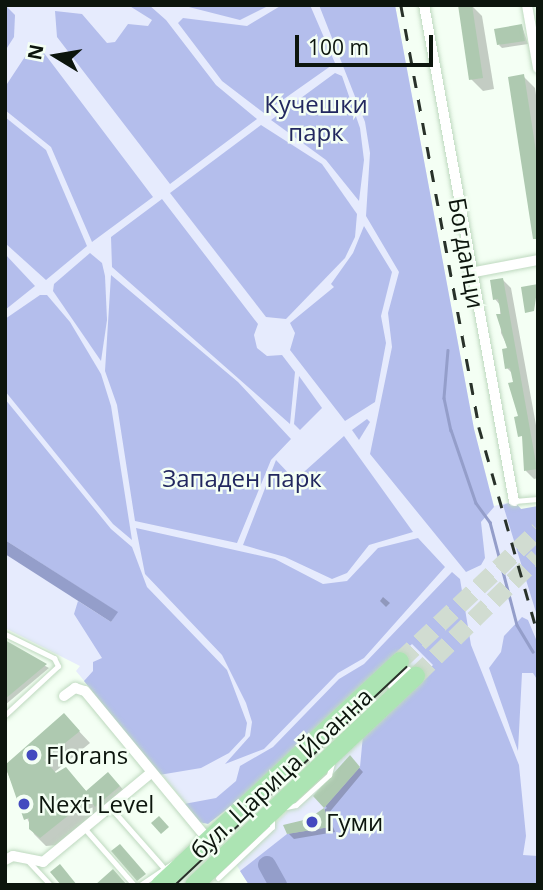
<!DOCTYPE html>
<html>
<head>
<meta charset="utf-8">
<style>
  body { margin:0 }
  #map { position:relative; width:543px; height:890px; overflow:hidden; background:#f4fff4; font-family:"Open Sans",sans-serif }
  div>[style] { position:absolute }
  .green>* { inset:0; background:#e6ebfd }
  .forest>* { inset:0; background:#b4beec }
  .water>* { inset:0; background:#949eca }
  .shadow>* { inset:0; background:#0003 }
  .stream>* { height:2.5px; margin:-1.25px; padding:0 1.25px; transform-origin:1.25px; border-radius:1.25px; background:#949eca }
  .river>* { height:18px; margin:-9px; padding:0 9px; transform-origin:9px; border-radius:9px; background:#949eca }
  .building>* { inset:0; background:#aec9b0 }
  .primary-tunnel>* { height:18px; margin-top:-9px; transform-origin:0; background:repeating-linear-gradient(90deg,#d1dcd1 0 18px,transparent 0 27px) }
  .roads { filter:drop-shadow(0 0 2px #bed9bf) drop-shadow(0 0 2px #bed9bf) }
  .lane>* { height:5px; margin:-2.5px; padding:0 2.5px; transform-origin:2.5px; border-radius:2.5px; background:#fff }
  .street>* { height:10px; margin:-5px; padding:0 5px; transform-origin:5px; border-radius:5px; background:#fff }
  .primary>* { height:18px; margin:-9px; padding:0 9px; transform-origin:9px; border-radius:9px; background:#ace4b3 }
  .tram>* { height:2px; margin:-1px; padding:0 1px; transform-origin:1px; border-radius:1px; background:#29322a }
  .rail>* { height:2.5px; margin-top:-1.25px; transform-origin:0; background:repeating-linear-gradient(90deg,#29322a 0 12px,transparent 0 24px) }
  .dots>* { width:19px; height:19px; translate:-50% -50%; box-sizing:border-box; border:4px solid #f4fff4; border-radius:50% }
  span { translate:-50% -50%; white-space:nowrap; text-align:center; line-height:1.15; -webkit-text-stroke:5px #f4fff4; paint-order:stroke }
  .park-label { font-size:24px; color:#22285f }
  .street-label { font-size:24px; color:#0c150d }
  .poi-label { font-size:24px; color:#0c150d }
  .left { translate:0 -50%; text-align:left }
  .frame { position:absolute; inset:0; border:7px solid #0c150d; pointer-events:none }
  .north { position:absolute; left:21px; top:21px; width:70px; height:70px; -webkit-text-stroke:5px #f4fff4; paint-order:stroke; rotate:281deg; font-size:19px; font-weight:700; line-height:28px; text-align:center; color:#0c150d }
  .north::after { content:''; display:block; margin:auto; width:24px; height:32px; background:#0c150d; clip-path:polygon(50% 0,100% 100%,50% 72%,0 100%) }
  .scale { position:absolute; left:295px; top:35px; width:138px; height:32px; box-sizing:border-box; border:4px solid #0c150d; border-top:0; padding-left:9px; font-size:21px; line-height:24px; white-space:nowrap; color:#0c150d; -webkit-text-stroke:5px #f4fff4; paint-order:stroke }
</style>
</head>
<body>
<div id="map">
  <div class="green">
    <div style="clip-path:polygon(5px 5px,395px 5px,474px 429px,494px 506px,514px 501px,538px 528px,538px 885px,249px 885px,236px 864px,418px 678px,397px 658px,258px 785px,203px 824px,76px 671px,80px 666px,5px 628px)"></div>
  </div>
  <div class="forest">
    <div style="clip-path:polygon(5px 5px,15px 15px,14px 37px,5px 51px)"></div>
    <div style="clip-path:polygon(128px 5px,149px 5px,166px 20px,216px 85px,257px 119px,170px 184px,57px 37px,55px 11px,82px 14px,107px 43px,115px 42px,128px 24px,148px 26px,152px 20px)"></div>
    <div style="clip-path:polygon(181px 5px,270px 5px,240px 20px)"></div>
    <div style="clip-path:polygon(282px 5px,310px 5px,335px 63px,264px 113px,222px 81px,178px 23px,183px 18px,247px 26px)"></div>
    <div style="clip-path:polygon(319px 5px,395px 5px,474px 429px,494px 507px,481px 522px,485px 558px,481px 565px,466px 572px,370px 454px,392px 347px,388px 313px,399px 272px,366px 216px,370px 153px,365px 122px)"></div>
    <div style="clip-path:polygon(30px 49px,41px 49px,153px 197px,92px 242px,51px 147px,5px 110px,5px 87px)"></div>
    <div style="clip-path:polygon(335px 73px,342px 76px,360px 128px,364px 160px,359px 201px,326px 160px,271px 120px)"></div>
    <div style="clip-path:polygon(5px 117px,46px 150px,87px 246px,46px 280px,5px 243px)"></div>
    <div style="clip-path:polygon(261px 125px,322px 164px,357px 214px,355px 237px,345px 258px,286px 319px,266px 317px,170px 193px)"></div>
    <div style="clip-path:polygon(162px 199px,258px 324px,254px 335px,257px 348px,267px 356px,282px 355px,295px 372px,290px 424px,112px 267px,111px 237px)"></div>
    <div style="clip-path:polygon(364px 226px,392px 272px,381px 316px,386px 343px,375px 402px,345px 421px,290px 350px,295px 333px,290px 323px,334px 287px,331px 284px,353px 253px)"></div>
    <div style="clip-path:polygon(90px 253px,102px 263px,105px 276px,107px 320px,101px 361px,53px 291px,54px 284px)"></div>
    <div style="clip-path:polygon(5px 254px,35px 286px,5px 310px)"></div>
    <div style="clip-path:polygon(111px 275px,238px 382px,291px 439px,271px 460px,237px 543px,135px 521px,117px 405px,105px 371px)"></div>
    <div style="clip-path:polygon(40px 295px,47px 295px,70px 322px,101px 374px,111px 406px,132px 540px,113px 524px,5px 391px,5px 319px)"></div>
    <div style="clip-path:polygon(299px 376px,322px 408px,300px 430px,294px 424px)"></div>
    <div style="clip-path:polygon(5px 399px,111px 529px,132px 547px,147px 587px,227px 670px,247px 723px,245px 736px,229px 753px,201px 768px,159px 775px,84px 681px,93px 671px,93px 662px,102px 658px,74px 614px,78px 601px,111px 622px,117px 612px,5px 540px)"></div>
    <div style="clip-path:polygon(367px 419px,370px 422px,359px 440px,352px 430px)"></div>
    <div style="clip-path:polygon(344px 436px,413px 532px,369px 545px,347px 573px,332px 579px,285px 557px,243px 545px,276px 460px,295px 480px)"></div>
    <div style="clip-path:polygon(514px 501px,521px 509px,538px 506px,538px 619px,503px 505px)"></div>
    <div style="clip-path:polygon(136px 528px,275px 559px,323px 584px,347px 581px,378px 548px,418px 538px,445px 567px,364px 658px,338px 673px,264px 749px,225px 764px,250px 736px,252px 722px,246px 703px,222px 655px,145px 574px)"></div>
    <div style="clip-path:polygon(452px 572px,460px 579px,471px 645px,519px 765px,526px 836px,523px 855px,538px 856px,538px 885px,249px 885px,240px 871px,287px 834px,330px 827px,324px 808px,360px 767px,363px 735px,433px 665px,412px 644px,258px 785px,208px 824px,199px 822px,184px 804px,216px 798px,236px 781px,240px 766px,273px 747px,339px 679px,364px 664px)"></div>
    <div style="clip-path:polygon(522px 617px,528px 620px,538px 644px,538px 681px,533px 673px,522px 673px,518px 751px,489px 668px,501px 652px,504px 636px)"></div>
  </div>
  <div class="water">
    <div style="clip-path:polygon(5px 540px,118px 612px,111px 622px,5px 554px)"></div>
  </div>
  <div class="shadow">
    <div style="clip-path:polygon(471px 5px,482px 16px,494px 89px,483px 91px,471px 79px)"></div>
    <div style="clip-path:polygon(522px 26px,528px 44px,502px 48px,499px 45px)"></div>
    <div style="clip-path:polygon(523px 76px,535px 88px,538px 108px,538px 241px)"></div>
    <div style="clip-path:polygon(503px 280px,511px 288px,538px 436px,538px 478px,534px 479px,526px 471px,521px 418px,513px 374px,507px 368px,509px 350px,501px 333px,500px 305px,495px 299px)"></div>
    <div style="clip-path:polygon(383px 597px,390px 603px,386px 607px,380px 601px)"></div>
    <div style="clip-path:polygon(5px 644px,49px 668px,5px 705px)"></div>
    <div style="clip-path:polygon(64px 715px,90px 743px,51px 775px,66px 769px,87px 792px,120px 786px,130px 798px,107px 817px,101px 810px,58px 845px,46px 846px,34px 834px,5px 767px)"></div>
    <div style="clip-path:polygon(350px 758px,363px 772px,328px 814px,335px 832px,294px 839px,288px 833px,327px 808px,316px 796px)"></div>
  </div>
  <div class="stream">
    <div style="left:448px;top:350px;width:48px;rotate:94.8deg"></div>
    <div style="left:444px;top:398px;width:33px;rotate:78deg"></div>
    <div style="left:451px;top:430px;width:77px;rotate:71.1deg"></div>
    <div style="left:476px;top:503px;width:24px;rotate:54deg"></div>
    <div style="left:490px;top:522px;width:106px;rotate:75.3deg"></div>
    <div style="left:517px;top:625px;width:31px;rotate:59deg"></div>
  </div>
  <div class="river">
    <div style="left:267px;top:865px;width:23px;rotate:61deg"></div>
  </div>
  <div class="building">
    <div style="clip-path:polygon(458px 5px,472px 5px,483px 78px,469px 80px)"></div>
    <div style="clip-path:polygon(522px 24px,525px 41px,497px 45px,494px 29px)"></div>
    <div style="clip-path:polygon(524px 74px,538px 164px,538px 239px,533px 239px,508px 77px)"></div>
    <div style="clip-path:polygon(503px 278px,537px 469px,524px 471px,522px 436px,518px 437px,514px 417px,518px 416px,508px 383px,513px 382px,510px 368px,505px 369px,502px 349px,507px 348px,496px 314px,501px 314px,498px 299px,493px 300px,490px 280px)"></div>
    <div style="clip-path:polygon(538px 284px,534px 311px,525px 313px,521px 287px)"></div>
    <div style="clip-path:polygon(5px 640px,47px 664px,5px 699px)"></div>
    <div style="clip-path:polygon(64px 713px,80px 731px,44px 760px,56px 773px,66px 767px,86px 791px,108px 772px,120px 786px,95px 807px,89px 799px,40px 838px,29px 829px,29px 818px,24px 820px,5px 765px)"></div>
    <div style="clip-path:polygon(350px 755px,360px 767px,324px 808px,313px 796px)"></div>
    <div style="clip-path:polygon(324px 808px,330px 827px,287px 834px,283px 825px,308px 819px)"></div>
    <div style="clip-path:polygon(159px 816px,169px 827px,161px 834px,151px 823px)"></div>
    <div style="clip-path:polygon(120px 844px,146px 874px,137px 881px,111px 851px)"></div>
    <div style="clip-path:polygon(60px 864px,77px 885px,61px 885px,50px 872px)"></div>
    <div style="clip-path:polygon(113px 869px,127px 885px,95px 885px)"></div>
  </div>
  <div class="primary-tunnel">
    <div style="left:400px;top:661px;width:190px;rotate:-43.3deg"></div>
    <div style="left:416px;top:676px;width:170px;rotate:-44.3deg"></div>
  </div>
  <div class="roads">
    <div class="lane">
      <div style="left:514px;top:501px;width:24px;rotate:-5deg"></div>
      <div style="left:5px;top:634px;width:55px;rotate:26.1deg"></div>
      <div style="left:54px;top:658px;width:9px;rotate:63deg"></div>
      <div style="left:58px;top:666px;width:72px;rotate:137.2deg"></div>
      <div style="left:390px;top:686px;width:25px;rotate:-43deg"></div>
      <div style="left:110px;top:807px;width:79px;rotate:48.6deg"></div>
      <div style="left:286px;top:807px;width:10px;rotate:-11deg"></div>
      <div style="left:296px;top:805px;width:45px;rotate:-42.3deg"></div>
      <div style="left:329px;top:775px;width:12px;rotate:-76deg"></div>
      <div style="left:85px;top:829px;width:74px;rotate:48.8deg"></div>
      <div style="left:28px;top:861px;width:33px;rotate:47deg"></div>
      <div style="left:218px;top:878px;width:74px;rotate:-43.4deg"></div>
      <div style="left:272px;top:827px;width:11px;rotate:-90deg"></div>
      <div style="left:140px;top:885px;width:43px;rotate:-33.7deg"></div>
    </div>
    <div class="street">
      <div style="left:424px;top:5px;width:504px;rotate:79.72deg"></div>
      <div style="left:527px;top:5px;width:64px;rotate:80.1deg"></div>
      <div style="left:470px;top:273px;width:69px;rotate:-10.8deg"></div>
      <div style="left:64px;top:696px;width:14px;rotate:-36deg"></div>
      <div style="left:75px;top:688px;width:10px;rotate:17deg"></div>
      <div style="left:85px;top:691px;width:195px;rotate:50.4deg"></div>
      <div style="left:5px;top:860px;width:9px;rotate:-27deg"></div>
      <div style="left:13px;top:856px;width:31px;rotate:11deg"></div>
      <div style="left:43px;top:862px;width:140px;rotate:-39.5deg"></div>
    </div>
    <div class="primary">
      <div style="left:160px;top:885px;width:328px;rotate:-43deg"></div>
      <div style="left:194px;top:885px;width:305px;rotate:-43.3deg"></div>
    </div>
  </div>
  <div class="tram">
    <div style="left:175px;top:885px;width:318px;rotate:-43.3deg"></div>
  </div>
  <div class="rail">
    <div style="left:401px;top:5px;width:429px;rotate:79.5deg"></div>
    <div style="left:479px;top:427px;width:215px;rotate:74.1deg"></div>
  </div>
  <div class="dots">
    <div style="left:32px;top:755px;background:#434abf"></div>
    <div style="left:24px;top:804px;background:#434abf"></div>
    <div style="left:312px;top:822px;background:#434abf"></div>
  </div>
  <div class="park-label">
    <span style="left:316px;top:118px">Кучешки<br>парк</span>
    <span style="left:242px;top:478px">Западен парк</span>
  </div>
  <div class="street-label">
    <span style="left:467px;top:253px;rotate:80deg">Богданци</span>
    <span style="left:281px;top:773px;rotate:-43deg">бул. Царица Йоанна</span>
  </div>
  <div class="poi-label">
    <span class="left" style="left:46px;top:755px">Florans</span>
    <span class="left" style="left:38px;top:804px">Next Level</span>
    <span class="left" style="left:326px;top:822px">Гуми</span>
  </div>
  <div class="frame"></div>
  <div class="north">N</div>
  <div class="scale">100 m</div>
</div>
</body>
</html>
